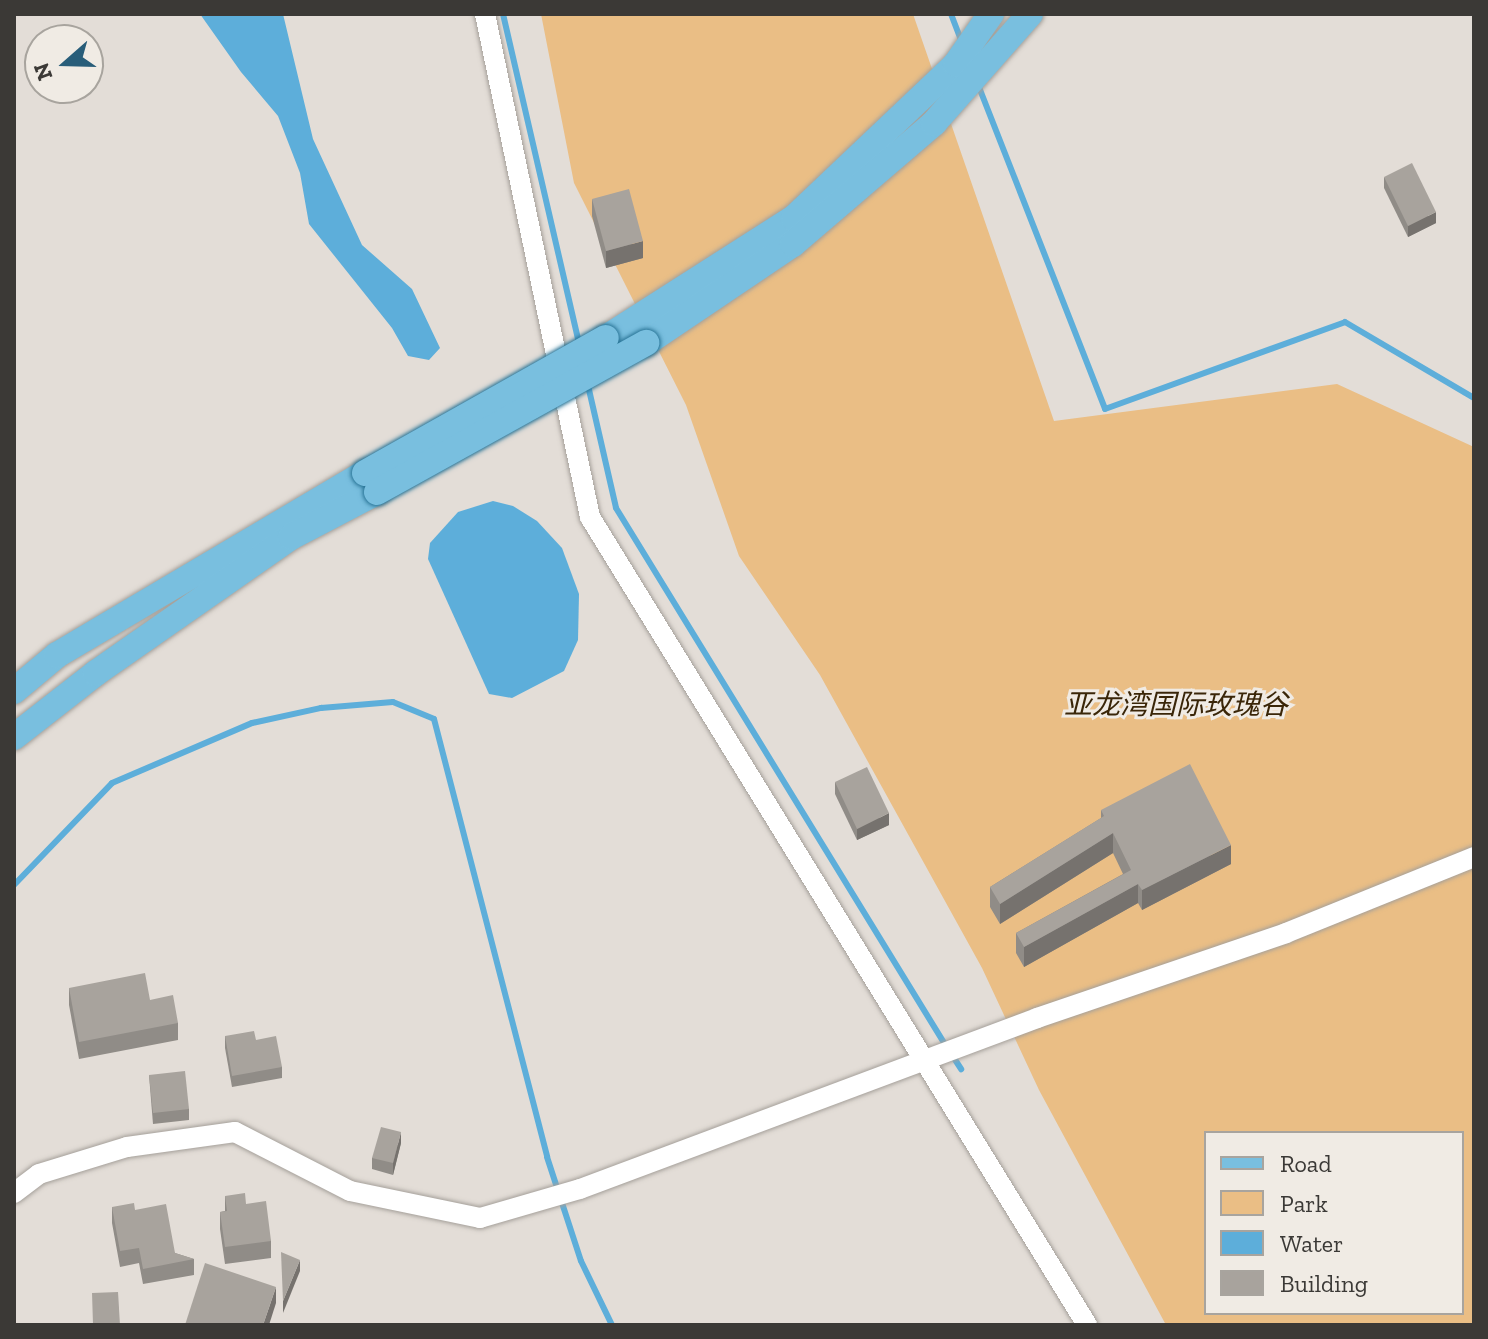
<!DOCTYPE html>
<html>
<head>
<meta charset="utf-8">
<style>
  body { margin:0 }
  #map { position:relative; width:1488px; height:1339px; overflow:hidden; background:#e3ddd7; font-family:"Zilla Slab","Noto Sans SC",serif }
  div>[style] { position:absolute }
  .green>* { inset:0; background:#eabe85 }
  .water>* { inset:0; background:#5daeda }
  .stream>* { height:6px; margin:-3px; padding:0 3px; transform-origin:3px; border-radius:3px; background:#5daeda }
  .roads { filter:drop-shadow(0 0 2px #a5a09a) drop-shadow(0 0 2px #a5a09a) }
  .minor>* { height:20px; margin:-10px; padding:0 10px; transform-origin:10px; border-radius:10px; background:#fff }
  .major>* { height:26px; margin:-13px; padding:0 13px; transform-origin:13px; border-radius:13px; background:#79bfdf }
  .bridges { filter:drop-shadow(0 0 2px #297496) drop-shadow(0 0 2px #297496) }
  .major-bridge>* { height:26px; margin:-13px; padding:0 13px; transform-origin:13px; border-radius:13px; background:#79bfdf }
  .wall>* { inset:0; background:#908c87 }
  .shaded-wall>* { inset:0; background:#76726e }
  .building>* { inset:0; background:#a8a39d }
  span { translate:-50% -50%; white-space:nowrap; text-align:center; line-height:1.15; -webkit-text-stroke:6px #f0ebe4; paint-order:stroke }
  .park-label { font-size:28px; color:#3a2608; font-style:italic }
  .frame { position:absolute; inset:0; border:16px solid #3b3936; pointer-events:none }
  .legend { position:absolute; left:1204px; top:1131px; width:260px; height:184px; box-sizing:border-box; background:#f0ebe4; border:2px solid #a8a49e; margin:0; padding:10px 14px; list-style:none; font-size:24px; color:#3b3936 }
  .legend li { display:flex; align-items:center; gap:16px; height:40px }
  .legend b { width:40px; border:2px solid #a8a49e }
  .north { position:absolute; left:24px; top:24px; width:80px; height:80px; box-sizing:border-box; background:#f0ebe4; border:2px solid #a8a49e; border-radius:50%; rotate:250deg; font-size:22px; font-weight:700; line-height:32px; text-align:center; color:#3b3936 }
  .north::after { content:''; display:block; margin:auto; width:28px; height:36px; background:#285d79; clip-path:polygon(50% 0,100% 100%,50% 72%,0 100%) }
</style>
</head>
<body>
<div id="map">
  <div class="green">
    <div style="clip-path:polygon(evenodd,541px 14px,913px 14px,1054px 421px,1337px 384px,1474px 447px,1474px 1325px,1166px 1325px,1039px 1090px,982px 968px,820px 675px,739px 556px,686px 405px,574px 183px,541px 14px,1206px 1133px,1462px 1133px,1462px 1313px,1206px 1313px,1206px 1133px)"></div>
  </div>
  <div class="water">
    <div style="clip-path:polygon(200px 14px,283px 14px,313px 139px,362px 245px,412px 289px,440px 348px,429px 360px,408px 356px,392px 328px,309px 224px,300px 173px,278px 116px,241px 72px)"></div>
    <div style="clip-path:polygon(493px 501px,513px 506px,537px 521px,562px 548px,579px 594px,578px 640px,564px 671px,512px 698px,489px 694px,428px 559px,430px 543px,458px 512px)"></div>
  </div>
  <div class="stream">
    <div style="left:503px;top:14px;width:342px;rotate:77deg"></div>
    <div style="left:951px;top:14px;width:30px;rotate:69deg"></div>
    <div style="left:977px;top:82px;width:351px;rotate:68.6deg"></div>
    <div style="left:1105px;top:409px;width:255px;rotate:-19.9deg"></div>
    <div style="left:1345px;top:322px;width:150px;rotate:30.5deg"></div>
    <div style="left:587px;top:381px;width:130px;rotate:77.1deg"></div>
    <div style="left:616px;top:508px;width:631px;rotate:58.48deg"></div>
    <div style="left:14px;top:885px;width:141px;rotate:-46.1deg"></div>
    <div style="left:112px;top:783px;width:152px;rotate:-23.2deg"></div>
    <div style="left:252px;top:723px;width:71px;rotate:-12.3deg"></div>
    <div style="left:321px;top:708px;width:72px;rotate:-4.8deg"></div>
    <div style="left:393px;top:702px;width:44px;rotate:22.5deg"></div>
    <div style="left:434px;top:719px;width:452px;rotate:75.5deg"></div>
    <div style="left:547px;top:1157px;width:109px;rotate:71.9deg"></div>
    <div style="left:581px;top:1261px;width:71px;rotate:64.2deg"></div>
    <div style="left:952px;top:1055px;width:17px;rotate:57deg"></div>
  </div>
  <div class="roads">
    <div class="minor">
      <div style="left:485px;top:14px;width:514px;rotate:78.21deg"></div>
      <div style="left:590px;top:517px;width:949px;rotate:58.4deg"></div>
      <div style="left:14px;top:1193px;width:31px;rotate:-37deg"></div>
      <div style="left:39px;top:1174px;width:92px;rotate:-17.1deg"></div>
      <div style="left:127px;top:1147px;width:109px;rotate:-7.9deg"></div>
      <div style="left:235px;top:1132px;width:129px;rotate:27.2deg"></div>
      <div style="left:350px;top:1191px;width:133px;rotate:11.7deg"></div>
      <div style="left:480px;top:1218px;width:104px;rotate:-16.2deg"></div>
      <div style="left:580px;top:1189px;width:488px;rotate:-20.5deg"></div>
      <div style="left:1037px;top:1018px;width:263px;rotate:-18.8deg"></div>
      <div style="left:1286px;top:933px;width:203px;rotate:-22deg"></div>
    </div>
    <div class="major">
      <div style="left:606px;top:338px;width:223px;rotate:-32.6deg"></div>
      <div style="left:794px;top:218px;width:224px;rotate:-43.5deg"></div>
      <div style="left:956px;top:64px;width:61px;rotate:-55deg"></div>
      <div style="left:646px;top:343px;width:177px;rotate:-34deg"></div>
      <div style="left:793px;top:244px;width:186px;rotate:-40.6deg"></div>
      <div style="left:934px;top:123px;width:145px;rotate:-48.6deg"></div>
      <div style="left:14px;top:691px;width:56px;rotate:-39.9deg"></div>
      <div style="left:57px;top:655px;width:358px;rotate:-30.6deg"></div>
      <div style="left:14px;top:737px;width:104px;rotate:-38deg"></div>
      <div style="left:96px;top:673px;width:238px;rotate:-34.9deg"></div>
      <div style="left:291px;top:537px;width:97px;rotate:-27.6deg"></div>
    </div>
  </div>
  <div class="bridges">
    <div class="major-bridge">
      <div style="left:365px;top:473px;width:276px;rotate:-29.3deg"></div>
      <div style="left:377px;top:492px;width:308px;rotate:-29deg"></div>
    </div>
  </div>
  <div class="wall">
    <div style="clip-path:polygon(1384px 177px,1436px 223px,1408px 237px,1384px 188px)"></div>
    <div style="clip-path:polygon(592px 199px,643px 258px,606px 268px,592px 216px)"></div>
    <div style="clip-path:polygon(835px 782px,889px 825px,857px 840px,835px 794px)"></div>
    <div style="clip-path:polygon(1101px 810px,1231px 864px,1142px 910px,1138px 903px,1024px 967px,1016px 953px,1016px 933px,1123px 874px,1113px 853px,1000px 924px,990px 907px,990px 887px,1101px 818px)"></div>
    <div style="clip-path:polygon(69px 988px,150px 1000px,178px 1023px,178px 1040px,79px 1059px,69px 1005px)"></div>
    <div style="clip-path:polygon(225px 1036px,256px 1040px,282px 1067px,282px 1078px,232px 1087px,225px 1048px)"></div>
    <div style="clip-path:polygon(149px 1075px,189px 1109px,189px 1120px,153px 1124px)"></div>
    <div style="clip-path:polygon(401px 1143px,393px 1175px,372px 1169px,372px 1158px)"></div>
    <div style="clip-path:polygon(225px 1196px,246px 1204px,271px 1241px,271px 1258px,225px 1264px,220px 1229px,220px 1212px,225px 1211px)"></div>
    <div style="clip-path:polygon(112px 1207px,135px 1210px,175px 1253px,194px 1259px,194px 1275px,143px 1284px,139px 1263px,120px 1267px,112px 1223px)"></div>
  </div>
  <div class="shaded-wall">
    <div style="clip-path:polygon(1436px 212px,1436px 223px,1408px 237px,1408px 226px)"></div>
    <div style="clip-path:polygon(643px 241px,643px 258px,606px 268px,606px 251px)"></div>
    <div style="clip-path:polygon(889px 813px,889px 825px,857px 840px,857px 829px)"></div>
    <div style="clip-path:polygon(1113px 833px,1113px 853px,1000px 924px,1000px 904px)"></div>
    <div style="clip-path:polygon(1231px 845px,1231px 864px,1142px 910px,1142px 890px)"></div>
    <div style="clip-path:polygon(1138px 884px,1138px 903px,1024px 967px,1024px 947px)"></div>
    <div style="clip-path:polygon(401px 1132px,401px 1143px,393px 1175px,393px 1163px)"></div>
    <div style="clip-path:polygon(300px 1260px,300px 1271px,283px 1313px,283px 1301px)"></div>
    <div style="clip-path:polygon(276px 1287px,276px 1303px,269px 1325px,263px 1325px)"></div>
  </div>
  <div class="building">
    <div style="clip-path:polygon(1412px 163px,1436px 212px,1408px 226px,1384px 177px)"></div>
    <div style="clip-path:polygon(629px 189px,643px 241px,606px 251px,592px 199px)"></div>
    <div style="clip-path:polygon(1190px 764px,1231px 845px,1142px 890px,1138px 884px,1024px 947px,1016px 933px,1131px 870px,1113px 833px,1000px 904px,990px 887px,1104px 816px,1101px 810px)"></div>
    <div style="clip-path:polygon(867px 767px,889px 813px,857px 829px,835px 782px)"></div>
    <div style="clip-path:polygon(145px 973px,150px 1000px,173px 995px,178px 1023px,79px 1042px,69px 988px)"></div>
    <div style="clip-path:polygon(254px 1031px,256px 1040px,276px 1036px,282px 1067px,232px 1076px,225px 1036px)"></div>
    <div style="clip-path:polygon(185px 1071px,189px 1109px,153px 1113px,149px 1075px)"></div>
    <div style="clip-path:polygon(381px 1127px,401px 1132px,393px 1163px,372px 1158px)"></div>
    <div style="clip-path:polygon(245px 1193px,246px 1204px,266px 1201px,271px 1241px,225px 1247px,220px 1212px,227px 1211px,225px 1196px)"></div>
    <div style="clip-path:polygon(134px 1203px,135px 1210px,166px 1204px,175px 1253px,194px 1259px,143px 1269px,139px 1248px,120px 1251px,112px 1207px)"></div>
    <div style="clip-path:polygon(281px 1252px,300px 1260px,283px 1301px)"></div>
    <div style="clip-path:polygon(205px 1263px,276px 1287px,263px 1325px,185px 1325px)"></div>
    <div style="clip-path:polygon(118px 1292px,120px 1325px,93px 1325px,92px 1293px)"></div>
  </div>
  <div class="park-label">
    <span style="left:1176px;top:705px">亚龙湾国际玫瑰谷</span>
  </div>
  <div class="frame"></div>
  <ul class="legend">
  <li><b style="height:10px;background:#79bfdf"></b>Road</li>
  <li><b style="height:22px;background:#eabe85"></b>Park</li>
  <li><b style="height:22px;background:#5daeda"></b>Water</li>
  <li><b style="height:22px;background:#a8a39d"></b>Building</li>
  </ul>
  <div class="north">N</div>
</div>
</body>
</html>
